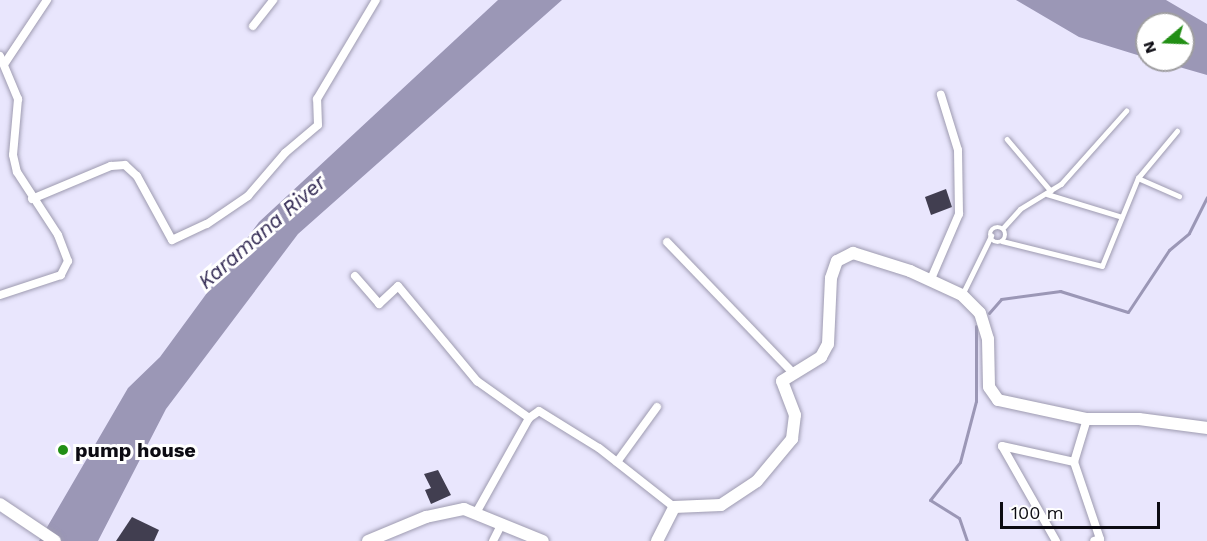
<!DOCTYPE html>
<html>
<head>
<meta charset="utf-8">
<style>
  body { margin:0 }
  #map { position:relative; width:1207px; height:541px; overflow:hidden; background:#e9e6fd; font-family:"Work Sans",sans-serif }
  div>[style] { position:absolute }
  .water>* { inset:0; background:#9b97b6 }
  .stream>* { height:3px; margin:-1.5px; padding:0 1.5px; transform-origin:1.5px; border-radius:1.5px; background:#9b97b6 }
  .building>* { inset:0; background:#413e50 }
  .roads { filter:drop-shadow(0 0 2px #9e9bb0) drop-shadow(0 0 2px #9e9bb0) }
  .lane>* { height:4.5px; margin:-2.25px; padding:0 2.25px; transform-origin:2.25px; border-radius:2.25px; background:#fff }
  .lane>.ring { margin:-2.25px; padding:0; box-sizing:content-box; background:none; border:4.5px solid #fff; border-radius:50% }
  .street>* { height:8px; margin:-4px; padding:0 4px; transform-origin:4px; border-radius:4px; background:#fff }
  .secondary>* { height:12px; margin:-6px; padding:0 6px; transform-origin:6px; border-radius:6px; background:#fff }
  .dots>* { width:16px; height:16px; translate:-50% -50%; box-sizing:border-box; border:3px solid #fff; border-radius:50% }
  span { translate:-50% -50%; white-space:nowrap; text-align:center; line-height:1.15; -webkit-text-stroke:6px #fff; paint-order:stroke }
  .poi-label { font-size:20px; color:#0c0b12; font-weight:700 }
  .left { translate:0 -50%; text-align:left }
  .water-label { font-size:21px; color:#312852; font-style:italic }
  .north { position:absolute; left:1135px; top:12px; width:60px; height:60px; box-sizing:border-box; background:#fff; border:2px solid #9e9da0; border-radius:50%; rotate:251deg; font-size:16px; font-weight:700; line-height:24px; text-align:center; color:#0c0b12 }
  .north::after { content:''; display:block; margin:auto; width:21px; height:27px; background:#228f15; clip-path:polygon(50% 0,100% 100%,50% 72%,0 100%) }
  .scale { position:absolute; left:1000px; top:502px; width:160px; height:27px; box-sizing:border-box; border:3px solid #0c0b12; border-top:0; padding-left:8px; font-size:18px; line-height:21px; white-space:nowrap; color:#0c0b12; -webkit-text-stroke:4px #fff; paint-order:stroke }
</style>
</head>
<body>
<div id="map">
  <div class="water">
    <div style="clip-path:polygon(498px 0,562px 0,298px 234px,166px 409px,98px 541px,39px 541px,128px 388px,160px 357px,259px 222px)"></div>
    <div style="clip-path:polygon(1016px 0,1166px 0,1207px 24px,1207px 75px,1155px 60px,1183px 60px,1183px 24px,1147px 24px,1147px 58px,1079px 37px)"></div>
  </div>
  <div class="stream">
    <div style="left:989px;top:313px;width:18px;rotate:-49deg"></div>
    <div style="left:1001px;top:299px;width:60px;rotate:-7.7deg"></div>
    <div style="left:1060px;top:291px;width:71px;rotate:17.2deg"></div>
    <div style="left:1128px;top:312px;width:74px;rotate:-56.5deg"></div>
    <div style="left:1169px;top:250px;width:26px;rotate:-40deg"></div>
    <div style="left:1189px;top:233px;width:40px;rotate:-63.4deg"></div>
    <div style="left:967px;top:541px;width:24px;rotate:-109deg"></div>
    <div style="left:959px;top:518px;width:34px;rotate:-148deg"></div>
    <div style="left:930px;top:500px;width:48px;rotate:-51.7deg"></div>
    <div style="left:960px;top:462px;width:63px;rotate:-75.3deg"></div>
    <div style="left:976px;top:401px;width:75px;rotate:-90deg"></div>
  </div>
  <div class="building">
    <div style="clip-path:polygon(946px 189px,952px 207px,931px 215px,925px 197px)"></div>
    <div style="clip-path:polygon(62px 444px,68px 446px,69px 453px,65px 455px,59px 455px,57px 447px)"></div>
    <div style="clip-path:polygon(438px 470px,451px 495px,431px 504px,425px 490px,431px 488px,424px 474px)"></div>
    <div style="clip-path:polygon(132px 517px,159px 530px,154px 541px,116px 541px)"></div>
  </div>
  <div class="roads">
    <div class="lane">
      <div style="left:1007px;top:139px;width:68px;rotate:49.8deg"></div>
      <div style="left:1138px;top:178px;width:45px;rotate:23.7deg"></div>
      <div style="left:1047px;top:194px;width:78px;rotate:17deg"></div>
      <div class="ring" style="left:990px;top:227px;width:11.5px;height:11.5px"></div>
      <div style="left:1003px;top:228px;width:25px;rotate:-48deg"></div>
      <div style="left:1020px;top:209px;width:48px;rotate:-31.4deg"></div>
      <div style="left:1061px;top:184px;width:98px;rotate:-48.3deg"></div>
      <div style="left:1002px;top:241px;width:103px;rotate:14deg"></div>
      <div style="left:1102px;top:266px;width:95px;rotate:-67.8deg"></div>
      <div style="left:1138px;top:178px;width:61px;rotate:-50.3deg"></div>
      <div style="left:962px;top:295px;width:66px;rotate:-63.8deg"></div>
    </div>
    <div class="street">
      <div style="left:253px;top:26px;width:33px;rotate:-52deg"></div>
      <div style="left:0;top:56px;width:47px;rotate:67.3deg"></div>
      <div style="left:18px;top:99px;width:56px;rotate:95.1deg"></div>
      <div style="left:13px;top:155px;width:17px;rotate:77deg"></div>
      <div style="left:17px;top:172px;width:75px;rotate:56.9deg"></div>
      <div style="left:58px;top:235px;width:28px;rotate:69deg"></div>
      <div style="left:68px;top:261px;width:16px;rotate:117deg"></div>
      <div style="left:61px;top:275px;width:64px;rotate:161.8deg"></div>
      <div style="left:5px;top:63px;width:76px;rotate:-56.3deg"></div>
      <div style="left:32px;top:199px;width:86px;rotate:-22.7deg"></div>
      <div style="left:111px;top:166px;width:14px;rotate:-4deg"></div>
      <div style="left:125px;top:165px;width:16px;rotate:43deg"></div>
      <div style="left:137px;top:176px;width:73px;rotate:61.3deg"></div>
      <div style="left:172px;top:240px;width:38px;rotate:-25deg"></div>
      <div style="left:207px;top:224px;width:50px;rotate:-34.3deg"></div>
      <div style="left:248px;top:196px;width:57px;rotate:-49.3deg"></div>
      <div style="left:285px;top:153px;width:43px;rotate:-40.3deg"></div>
      <div style="left:318px;top:125px;width:26px;rotate:-92deg"></div>
      <div style="left:317px;top:99px;width:115px;rotate:-59.2deg"></div>
      <div style="left:667px;top:242px;width:180px;rotate:46.1deg"></div>
      <div style="left:355px;top:276px;width:37px;rotate:49deg"></div>
      <div style="left:379px;top:304px;width:26px;rotate:-43deg"></div>
      <div style="left:398px;top:286px;width:124px;rotate:50.3deg"></div>
      <div style="left:477px;top:381px;width:64px;rotate:35.4deg"></div>
      <div style="left:931px;top:279px;width:71px;rotate:-66.7deg"></div>
      <div style="left:959px;top:214px;width:64px;rotate:-90.9deg"></div>
      <div style="left:958px;top:150px;width:58px;rotate:-107.2deg"></div>
      <div style="left:1087px;top:419px;width:45px;rotate:106.8deg"></div>
      <div style="left:1074px;top:462px;width:81px;rotate:71.3deg"></div>
      <div style="left:1100px;top:539px;width:6px;rotate:162deg"></div>
      <div style="left:617px;top:462px;width:68px;rotate:-54deg"></div>
      <div style="left:476px;top:513px;width:109px;rotate:-60.8deg"></div>
      <div style="left:529px;top:418px;width:12px;rotate:-35deg"></div>
      <div style="left:539px;top:411px;width:70px;rotate:31.7deg"></div>
      <div style="left:599px;top:448px;width:95px;rotate:38.2deg"></div>
      <div style="left:493px;top:541px;width:20px;rotate:-63deg"></div>
      <div style="left:1056px;top:541px;width:109px;rotate:-119.6deg"></div>
      <div style="left:1002px;top:446px;width:74px;rotate:12.5deg"></div>
    </div>
    <div class="secondary">
      <div style="left:0;top:504px;width:66px;rotate:33.9deg"></div>
      <div style="left:368px;top:541px;width:63px;rotate:-22.5deg"></div>
      <div style="left:426px;top:517px;width:39px;rotate:-12deg"></div>
      <div style="left:464px;top:509px;width:85px;rotate:22.1deg"></div>
      <div style="left:657px;top:541px;width:38px;rotate:-63deg"></div>
      <div style="left:674px;top:507px;width:47px;rotate:-2.4deg"></div>
      <div style="left:721px;top:505px;width:43px;rotate:-33.7deg"></div>
      <div style="left:757px;top:481px;width:55px;rotate:-50.2deg"></div>
      <div style="left:792px;top:439px;width:24px;rotate:-83deg"></div>
      <div style="left:795px;top:415px;width:36px;rotate:-111deg"></div>
      <div style="left:782px;top:381px;width:46px;rotate:-31.6deg"></div>
      <div style="left:821px;top:357px;width:15px;rotate:-62deg"></div>
      <div style="left:828px;top:344px;width:66px;rotate:-87.4deg"></div>
      <div style="left:831px;top:278px;width:18px;rotate:-71deg"></div>
      <div style="left:837px;top:261px;width:18px;rotate:-27deg"></div>
      <div style="left:853px;top:253px;width:60px;rotate:17.5deg"></div>
      <div style="left:910px;top:271px;width:57px;rotate:24.8deg"></div>
      <div style="left:962px;top:295px;width:25px;rotate:45deg"></div>
      <div style="left:980px;top:313px;width:27px;rotate:73deg"></div>
      <div style="left:988px;top:339px;width:48px;rotate:88.8deg"></div>
      <div style="left:989px;top:387px;width:16px;rotate:55deg"></div>
      <div style="left:998px;top:400px;width:91px;rotate:12.1deg"></div>
      <div style="left:1087px;top:419px;width:52px"></div>
      <div style="left:1139px;top:419px;width:69px;rotate:7.5deg"></div>
    </div>
  </div>
  <div class="dots">
    <div style="left:63px;top:450px;background:#228f15"></div>
  </div>
  <div class="poi-label">
    <span class="left" style="left:75px;top:450px">pump house</span>
  </div>
  <div class="water-label">
    <span style="left:262px;top:232px;rotate:-41deg">Karamana River</span>
  </div>
  <div class="north">N</div>
  <div class="scale">100 m</div>
</div>
</body>
</html>
